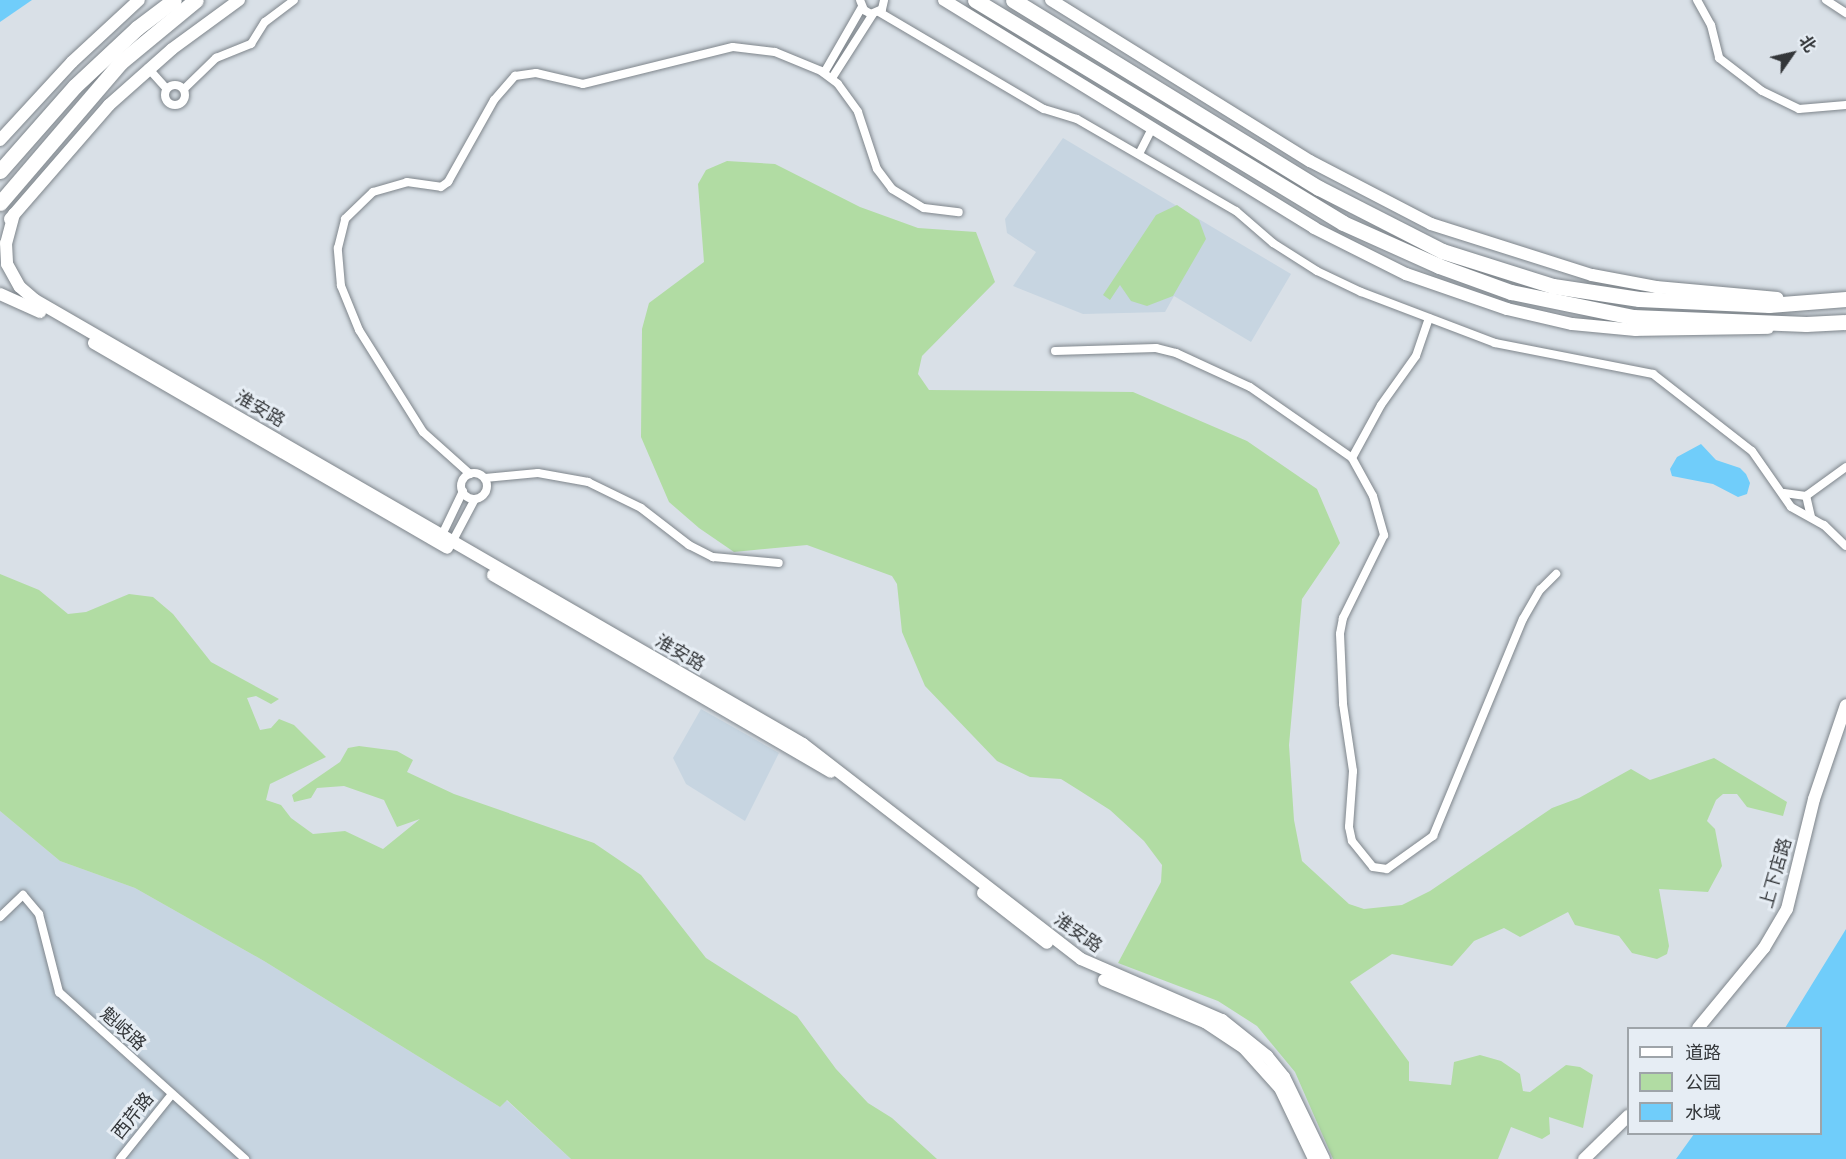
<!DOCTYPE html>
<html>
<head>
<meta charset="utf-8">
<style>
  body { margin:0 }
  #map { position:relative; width:1846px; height:1159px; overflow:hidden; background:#d9e0e7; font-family:Jost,"Noto Sans SC",sans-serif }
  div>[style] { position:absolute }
  .built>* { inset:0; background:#c7d5e1 }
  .green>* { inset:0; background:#b1dca3 }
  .water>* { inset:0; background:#70cdfa }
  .roads { filter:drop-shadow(0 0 2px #7e858b) drop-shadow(0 0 2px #7e858b) }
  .street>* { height:8px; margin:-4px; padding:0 4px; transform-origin:4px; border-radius:4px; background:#fff }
  .street>.ring { margin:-4px; padding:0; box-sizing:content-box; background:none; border:8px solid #fff; border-radius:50% }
  .secondary>* { height:12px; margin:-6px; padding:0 6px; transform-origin:6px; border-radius:6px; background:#fff }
  .highway>* { height:15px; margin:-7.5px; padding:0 7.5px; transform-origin:7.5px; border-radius:7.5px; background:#fff }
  span { translate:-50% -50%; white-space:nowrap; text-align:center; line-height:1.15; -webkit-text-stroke:6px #e6edf4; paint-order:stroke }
  .street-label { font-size:18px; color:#333639 }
  .legend { position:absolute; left:1627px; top:1027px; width:195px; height:108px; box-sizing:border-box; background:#e6edf4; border:2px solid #9ea4a9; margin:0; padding:8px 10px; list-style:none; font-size:18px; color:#333639 }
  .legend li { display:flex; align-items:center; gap:12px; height:30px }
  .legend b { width:30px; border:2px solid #9ea4a9 }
  .north { position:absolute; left:1762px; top:24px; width:60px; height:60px; -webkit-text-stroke:4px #e6edf4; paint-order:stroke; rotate:56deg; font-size:16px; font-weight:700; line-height:24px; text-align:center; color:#333639 }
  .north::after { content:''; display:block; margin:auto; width:21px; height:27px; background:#333639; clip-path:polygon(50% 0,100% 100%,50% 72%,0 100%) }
</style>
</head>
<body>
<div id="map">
  <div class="built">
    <div style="clip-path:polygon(1063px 138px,1291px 274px,1251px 342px,1174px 296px,1165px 312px,1083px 314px,1013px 286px,1036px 252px,1007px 233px,1005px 219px)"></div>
    <div style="clip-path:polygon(701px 709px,779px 753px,745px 821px,686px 784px,673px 758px)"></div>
    <div style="clip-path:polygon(0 811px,60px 861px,135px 888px,264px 961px,500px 1107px,506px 1100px,571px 1159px,0 1159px)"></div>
  </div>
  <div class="green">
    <div style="clip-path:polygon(727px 161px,775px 164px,860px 207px,918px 228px,976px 232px,995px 282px,922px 356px,918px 374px,929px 390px,1133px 392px,1247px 441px,1317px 489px,1340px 543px,1302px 599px,1289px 745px,1294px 820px,1302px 861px,1349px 904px,1364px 909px,1402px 905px,1430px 891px,1552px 808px,1579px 798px,1631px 769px,1650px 780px,1714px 758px,1787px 802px,1783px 816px,1747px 807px,1737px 794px,1723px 794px,1716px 800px,1707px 821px,1715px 829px,1722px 866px,1708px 892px,1659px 889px,1669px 946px,1667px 954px,1657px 959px,1632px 953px,1619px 936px,1575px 925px,1568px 912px,1520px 937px,1504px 928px,1474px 941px,1452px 966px,1392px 954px,1350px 982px,1409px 1062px,1409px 1081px,1451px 1085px,1454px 1062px,1480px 1055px,1501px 1061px,1520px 1074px,1523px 1091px,1530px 1092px,1566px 1065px,1580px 1067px,1593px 1075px,1583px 1128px,1549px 1117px,1550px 1134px,1542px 1139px,1511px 1127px,1498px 1159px,1333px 1159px,1295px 1072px,1257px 1026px,1218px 1001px,1118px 963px,1161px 882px,1162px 865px,1144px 841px,1110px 810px,1077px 789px,1061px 779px,1030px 777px,997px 761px,925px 686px,902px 632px,897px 584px,892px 576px,807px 545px,734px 552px,699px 528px,669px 502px,641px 437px,642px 329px,649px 303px,704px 262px,698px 184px,706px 170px)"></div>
    <div style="clip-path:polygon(1177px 205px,1199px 220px,1206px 239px,1173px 296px,1147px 306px,1131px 301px,1120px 285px,1110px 300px,1103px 295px,1156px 215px)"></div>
    <div style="clip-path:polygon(0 574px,39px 590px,68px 614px,86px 612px,129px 594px,153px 597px,173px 614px,211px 662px,279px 699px,271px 704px,256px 696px,247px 698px,260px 730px,271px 728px,279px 719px,294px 725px,326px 757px,270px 784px,266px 800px,281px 805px,291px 818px,313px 834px,345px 831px,383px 849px,420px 819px,397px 827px,384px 800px,344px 786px,317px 788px,311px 798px,294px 802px,292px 795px,340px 762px,348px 748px,359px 746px,397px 751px,413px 760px,407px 772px,454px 794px,594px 843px,641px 875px,706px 958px,797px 1016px,836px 1069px,868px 1103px,892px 1118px,937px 1159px,571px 1159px,507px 1100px,500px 1107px,264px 961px,135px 888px,60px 861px,0 811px)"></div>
  </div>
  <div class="water">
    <div style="clip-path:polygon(0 0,32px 0,0 22px)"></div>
    <div style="clip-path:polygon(1701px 444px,1716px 460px,1740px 468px,1746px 474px,1750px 483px,1747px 494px,1738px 497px,1713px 484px,1672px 476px,1670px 469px,1677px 457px)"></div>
    <div style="clip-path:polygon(1846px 929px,1846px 1159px,1676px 1159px,1694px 1134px,1820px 1134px,1820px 1028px,1785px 1028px)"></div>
  </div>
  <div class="roads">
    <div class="street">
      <div style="left:860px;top:0;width:11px;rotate:68deg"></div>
      <div style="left:864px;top:10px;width:8px;rotate:30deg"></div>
      <div style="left:871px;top:14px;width:12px;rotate:-24deg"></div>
      <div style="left:882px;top:9px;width:9px;rotate:-77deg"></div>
      <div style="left:1697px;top:0;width:29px;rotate:61deg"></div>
      <div style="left:1711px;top:25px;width:34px;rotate:76deg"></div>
      <div style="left:1719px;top:58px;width:54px;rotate:37.5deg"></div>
      <div style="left:1762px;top:91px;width:41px;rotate:25.9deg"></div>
      <div style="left:1799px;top:109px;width:47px;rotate:-4.9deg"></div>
      <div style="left:1826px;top:0;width:24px;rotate:33deg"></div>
      <div style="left:879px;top:12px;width:191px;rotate:30.5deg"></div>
      <div style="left:1044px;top:109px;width:34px;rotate:17deg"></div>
      <div style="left:1077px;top:119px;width:184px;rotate:30.1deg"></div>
      <div style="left:1236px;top:211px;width:49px;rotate:40.9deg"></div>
      <div style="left:1273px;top:243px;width:52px;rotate:32.5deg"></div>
      <div style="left:1317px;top:271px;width:49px;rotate:25.5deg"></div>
      <div style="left:1361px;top:292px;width:143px;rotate:20.8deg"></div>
      <div style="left:1495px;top:343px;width:161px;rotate:11.1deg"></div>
      <div style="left:1653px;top:374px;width:125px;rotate:37.9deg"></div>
      <div style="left:1752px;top:451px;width:68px;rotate:55.1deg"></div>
      <div style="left:1791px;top:507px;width:38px;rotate:29deg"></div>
      <div style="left:1824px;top:525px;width:30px;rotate:44deg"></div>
      <div style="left:148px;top:68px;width:28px;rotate:48deg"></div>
      <div style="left:824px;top:73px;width:76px;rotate:-60.1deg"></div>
      <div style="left:832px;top:78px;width:76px;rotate:-57.4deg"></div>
      <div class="ring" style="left:165px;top:85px;width:12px;height:12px"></div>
      <div style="left:184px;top:89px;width:45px;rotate:-44.1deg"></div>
      <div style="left:216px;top:58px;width:38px;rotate:-22deg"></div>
      <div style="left:251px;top:44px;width:26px;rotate:-58deg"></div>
      <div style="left:265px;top:22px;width:36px;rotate:-37deg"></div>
      <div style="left:1139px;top:154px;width:28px;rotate:-63deg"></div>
      <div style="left:1055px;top:351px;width:101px;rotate:-1.7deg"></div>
      <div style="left:1156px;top:348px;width:21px;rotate:14deg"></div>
      <div style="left:1176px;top:353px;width:81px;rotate:24.7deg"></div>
      <div style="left:1250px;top:387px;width:124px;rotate:34.8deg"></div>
      <div style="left:1352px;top:458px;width:43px;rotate:61.1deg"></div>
      <div style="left:1373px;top:496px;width:41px;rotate:74.2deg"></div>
      <div style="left:1384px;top:535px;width:93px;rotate:116.3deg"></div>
      <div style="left:1343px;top:618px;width:16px;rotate:101deg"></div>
      <div style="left:1340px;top:634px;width:70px;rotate:87.5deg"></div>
      <div style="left:1343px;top:704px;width:68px;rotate:81.5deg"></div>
      <div style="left:1353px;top:771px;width:56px;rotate:94.1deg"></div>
      <div style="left:1349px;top:827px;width:14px;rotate:78deg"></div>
      <div style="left:1352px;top:841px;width:33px;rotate:51deg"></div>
      <div style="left:1373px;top:867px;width:14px;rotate:8deg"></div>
      <div style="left:1387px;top:869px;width:57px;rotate:-35.7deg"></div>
      <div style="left:1433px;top:836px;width:235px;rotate:-67.5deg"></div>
      <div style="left:1523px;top:619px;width:34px;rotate:-60deg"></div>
      <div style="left:1540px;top:590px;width:23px;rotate:-45deg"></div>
      <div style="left:1352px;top:458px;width:60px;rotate:-61.3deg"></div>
      <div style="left:1381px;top:405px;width:60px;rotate:-54.5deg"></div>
      <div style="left:1416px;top:356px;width:40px;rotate:-71.1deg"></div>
      <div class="ring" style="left:461px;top:473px;width:18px;height:18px"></div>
      <div style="left:470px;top:474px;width:63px;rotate:-138.2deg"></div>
      <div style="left:423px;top:432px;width:120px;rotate:-122.1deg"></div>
      <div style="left:359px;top:330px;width:48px;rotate:-112.2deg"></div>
      <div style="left:341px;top:286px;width:38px;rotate:-95deg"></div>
      <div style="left:338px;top:248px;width:30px;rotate:-76deg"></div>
      <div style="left:345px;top:219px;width:39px;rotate:-44deg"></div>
      <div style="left:373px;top:192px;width:35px;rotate:-16deg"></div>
      <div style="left:407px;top:182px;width:34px;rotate:8deg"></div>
      <div style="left:441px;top:187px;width:9px;rotate:-36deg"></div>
      <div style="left:448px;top:182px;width:94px;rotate:-60.7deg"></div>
      <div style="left:494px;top:100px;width:32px;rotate:-49deg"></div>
      <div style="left:515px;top:76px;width:21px;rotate:-8deg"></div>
      <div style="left:536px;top:73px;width:48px;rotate:13.2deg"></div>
      <div style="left:583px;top:84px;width:154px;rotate:-13.9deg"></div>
      <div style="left:733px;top:47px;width:42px;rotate:6.8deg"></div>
      <div style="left:775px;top:52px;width:50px;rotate:22.4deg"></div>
      <div style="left:821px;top:71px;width:21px;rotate:37deg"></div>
      <div style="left:838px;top:84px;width:34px;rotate:54deg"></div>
      <div style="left:858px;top:112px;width:60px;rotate:71.6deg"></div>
      <div style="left:877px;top:169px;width:25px;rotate:53deg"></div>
      <div style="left:892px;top:189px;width:37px;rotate:31deg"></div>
      <div style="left:924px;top:208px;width:35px;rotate:7deg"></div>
      <div style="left:485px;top:478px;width:53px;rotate:-5.4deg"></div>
      <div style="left:538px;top:473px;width:51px;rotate:10.2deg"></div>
      <div style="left:588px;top:482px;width:59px;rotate:26.1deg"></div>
      <div style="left:641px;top:508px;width:61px;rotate:37.6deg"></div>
      <div style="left:689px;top:545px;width:27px;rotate:27deg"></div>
      <div style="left:713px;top:557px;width:66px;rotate:5.2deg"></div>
      <div style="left:1784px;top:493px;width:22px;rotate:8deg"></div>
      <div style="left:1811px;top:517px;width:22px;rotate:-103deg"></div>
      <div style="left:1806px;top:496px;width:49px;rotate:-35.9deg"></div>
      <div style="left:440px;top:539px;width:53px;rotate:-64.4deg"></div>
      <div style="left:450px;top:546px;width:53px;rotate:-62deg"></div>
      <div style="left:0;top:917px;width:32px;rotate:-44deg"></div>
      <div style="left:23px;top:895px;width:25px;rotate:50deg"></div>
      <div style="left:39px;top:914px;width:81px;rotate:75.6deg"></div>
      <div style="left:59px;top:992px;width:250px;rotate:41.9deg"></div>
      <div style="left:120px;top:1159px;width:83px;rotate:-51.3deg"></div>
    </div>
    <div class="secondary">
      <div style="left:944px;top:0;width:435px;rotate:31.6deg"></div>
      <div style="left:1314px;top:228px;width:103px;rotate:26.6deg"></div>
      <div style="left:1406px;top:274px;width:107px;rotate:19.1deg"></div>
      <div style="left:1507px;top:309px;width:67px;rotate:13deg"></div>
      <div style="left:1572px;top:324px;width:64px;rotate:5.4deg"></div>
      <div style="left:1636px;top:330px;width:132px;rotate:-0.9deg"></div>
      <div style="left:1051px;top:0;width:305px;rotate:31.9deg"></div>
      <div style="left:1310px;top:161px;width:136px;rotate:27.5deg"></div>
      <div style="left:1431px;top:224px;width:169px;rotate:17.6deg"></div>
      <div style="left:1592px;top:275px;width:65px;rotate:10.6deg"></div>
      <div style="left:1656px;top:287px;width:122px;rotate:5.2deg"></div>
      <div style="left:0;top:140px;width:106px;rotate:-47.3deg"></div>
      <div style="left:72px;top:62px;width:91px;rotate:-42.8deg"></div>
      <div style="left:14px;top:214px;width:30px;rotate:105deg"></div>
      <div style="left:6px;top:243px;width:21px;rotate:87deg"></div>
      <div style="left:7px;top:264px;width:26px;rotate:61deg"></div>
      <div style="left:20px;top:287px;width:20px;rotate:41deg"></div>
      <div style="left:35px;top:300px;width:887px;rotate:30.03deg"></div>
      <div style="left:803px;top:744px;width:351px;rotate:37.7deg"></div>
      <div style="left:1081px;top:959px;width:154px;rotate:23.4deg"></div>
      <div style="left:1222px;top:1020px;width:58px;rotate:38.7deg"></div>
      <div style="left:1267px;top:1056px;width:27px;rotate:51deg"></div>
      <div style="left:1284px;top:1077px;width:91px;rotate:64deg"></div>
      <div style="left:10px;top:219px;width:151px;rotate:-49deg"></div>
      <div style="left:109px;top:105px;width:84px;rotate:-41.6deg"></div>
      <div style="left:172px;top:49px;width:83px;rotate:-36.2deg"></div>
      <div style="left:0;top:294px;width:44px;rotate:24.2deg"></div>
      <div style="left:94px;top:343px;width:408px;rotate:30.1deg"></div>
      <div style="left:493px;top:575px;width:391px;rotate:30.2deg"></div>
      <div style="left:983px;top:893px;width:81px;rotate:38deg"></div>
      <div style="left:1104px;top:980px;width:109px;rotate:22.6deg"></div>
      <div style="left:1205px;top:1022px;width:47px;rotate:33.7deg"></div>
      <div style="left:1244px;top:1048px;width:54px;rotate:48deg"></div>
      <div style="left:1280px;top:1088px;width:79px;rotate:64.4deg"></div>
      <div style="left:1698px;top:1028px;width:104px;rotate:-50.5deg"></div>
      <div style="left:1764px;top:948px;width:45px;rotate:-59.5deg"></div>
      <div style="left:1787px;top:909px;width:113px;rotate:-76.2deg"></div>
      <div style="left:1814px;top:799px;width:99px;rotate:-71.2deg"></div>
      <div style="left:1584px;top:1159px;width:62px;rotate:-44.3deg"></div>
    </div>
    <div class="highway">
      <div style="left:975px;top:0;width:430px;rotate:31.2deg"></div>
      <div style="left:1343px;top:223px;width:105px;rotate:24.1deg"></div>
      <div style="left:1439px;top:266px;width:77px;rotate:19.9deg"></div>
      <div style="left:1511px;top:292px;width:125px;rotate:11.6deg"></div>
      <div style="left:1633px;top:317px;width:173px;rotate:2.3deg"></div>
      <div style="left:1806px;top:324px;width:40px;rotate:-2.9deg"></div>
      <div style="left:1013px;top:0;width:359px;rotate:31.6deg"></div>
      <div style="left:1319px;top:188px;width:138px;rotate:27.1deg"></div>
      <div style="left:1442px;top:251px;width:116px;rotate:17.5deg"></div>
      <div style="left:1553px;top:286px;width:87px;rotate:8.6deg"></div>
      <div style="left:1639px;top:299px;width:130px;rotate:2.6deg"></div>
      <div style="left:1769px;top:305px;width:77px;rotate:-4.5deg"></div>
      <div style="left:0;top:171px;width:113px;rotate:-48.6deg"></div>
      <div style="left:75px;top:86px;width:85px;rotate:-43.1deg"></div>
      <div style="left:137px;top:28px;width:46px;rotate:-37.1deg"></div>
      <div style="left:0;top:203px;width:186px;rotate:-49.4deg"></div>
      <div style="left:121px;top:62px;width:97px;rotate:-39.6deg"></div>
    </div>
  </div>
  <div class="street-label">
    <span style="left:260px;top:409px;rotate:30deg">淮安路</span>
    <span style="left:680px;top:653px;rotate:30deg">淮安路</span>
    <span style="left:1776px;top:873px;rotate:-74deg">上下店路</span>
    <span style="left:1078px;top:933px;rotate:35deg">淮安路</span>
    <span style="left:123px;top:1029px;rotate:42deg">魁岐路</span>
    <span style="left:133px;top:1116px;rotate:-51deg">西芹路</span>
  </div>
  <ul class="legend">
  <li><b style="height:8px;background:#fff"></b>道路</li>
  <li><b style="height:16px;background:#b1dca3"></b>公园</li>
  <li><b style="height:16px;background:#70cdfa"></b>水域</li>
  </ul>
  <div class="north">北</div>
</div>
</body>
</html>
